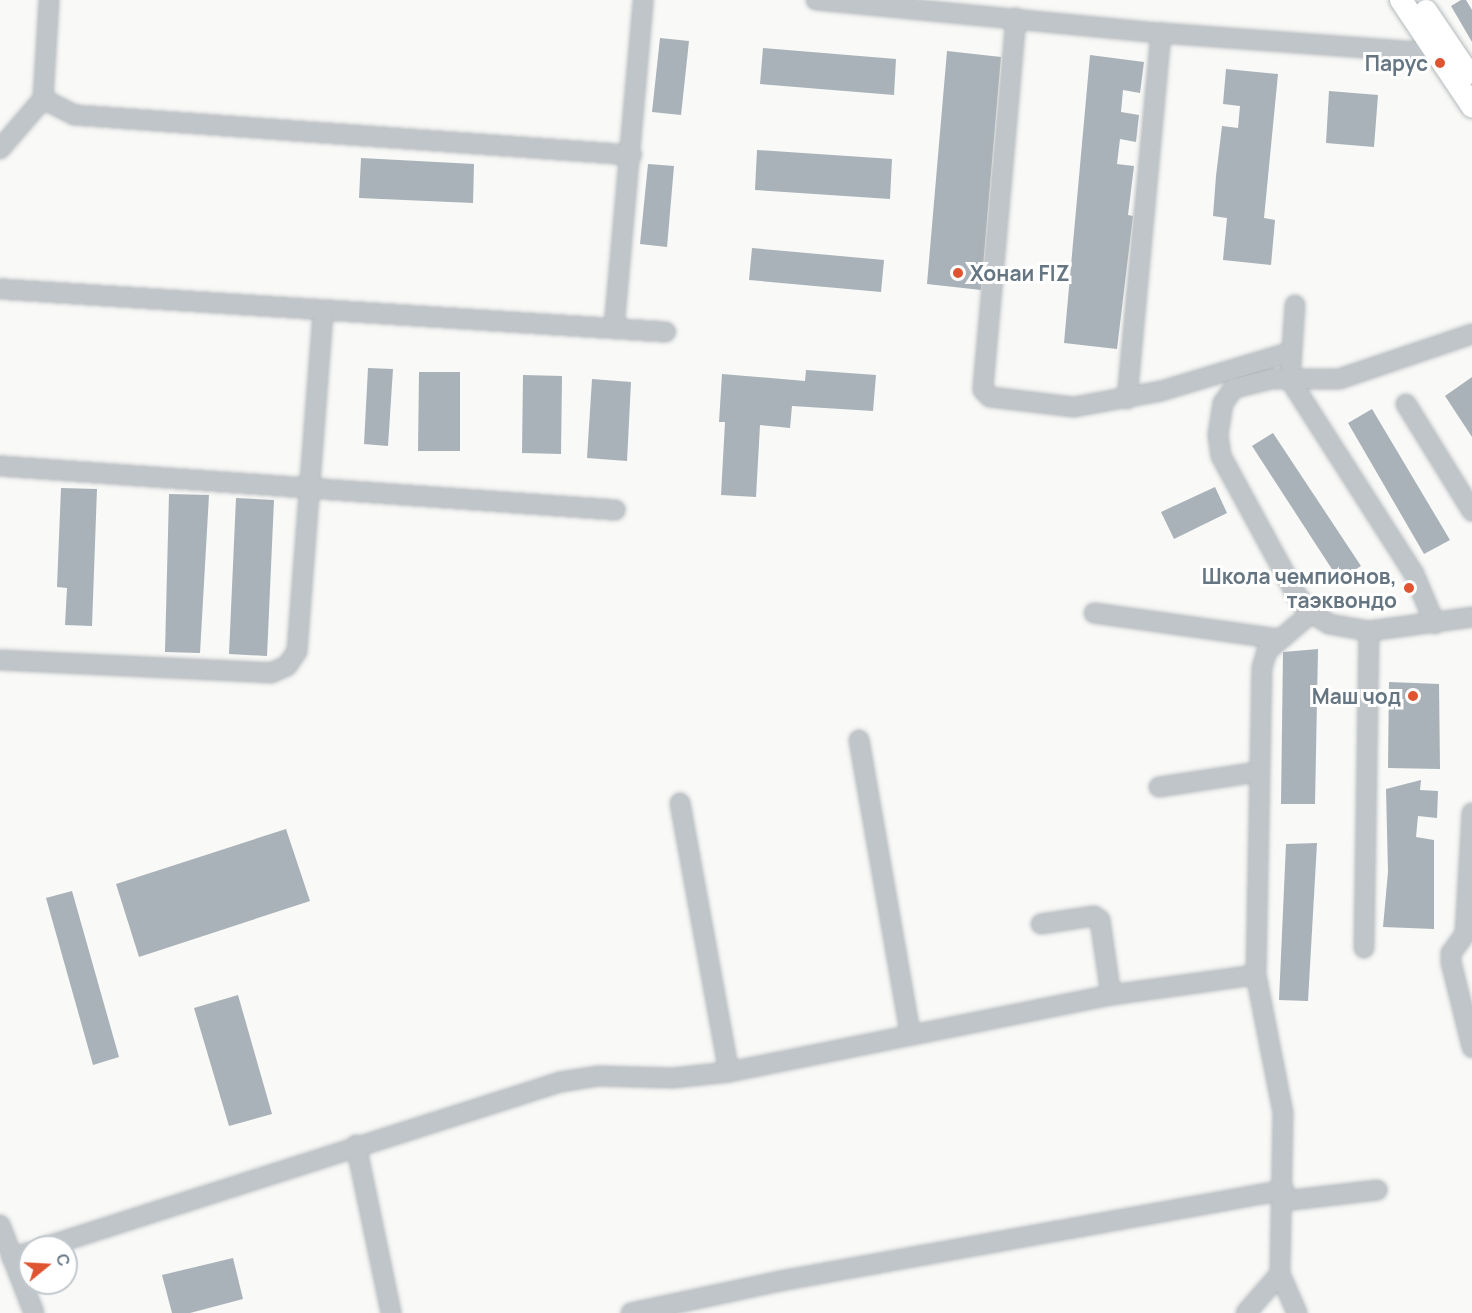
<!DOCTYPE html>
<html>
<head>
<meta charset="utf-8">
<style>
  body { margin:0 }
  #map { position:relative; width:1472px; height:1313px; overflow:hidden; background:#f9f9f7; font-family:Manrope,sans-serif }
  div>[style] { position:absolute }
  .building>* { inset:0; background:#a9b2b8 }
  .roads { filter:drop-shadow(0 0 2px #b4b9bd) drop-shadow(0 0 2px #b4b9bd) }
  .minor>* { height:18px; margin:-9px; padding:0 9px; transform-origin:9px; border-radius:9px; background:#c0c5c9 }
  .major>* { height:22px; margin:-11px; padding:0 11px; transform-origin:11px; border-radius:11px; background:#fff }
  .dots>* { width:16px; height:16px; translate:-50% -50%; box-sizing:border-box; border:3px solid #fff; border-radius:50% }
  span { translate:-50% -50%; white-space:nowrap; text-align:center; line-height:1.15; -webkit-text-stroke:6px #fff; paint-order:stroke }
  .poi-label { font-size:21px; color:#657581; font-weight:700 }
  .right { translate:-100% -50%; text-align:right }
  .left { translate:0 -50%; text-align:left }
  .north { position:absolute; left:18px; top:1235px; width:60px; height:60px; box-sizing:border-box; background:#fff; border:2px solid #c1c8cd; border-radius:50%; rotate:72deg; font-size:16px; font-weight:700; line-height:24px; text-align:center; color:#657581 }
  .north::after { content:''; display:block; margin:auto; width:21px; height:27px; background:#df5431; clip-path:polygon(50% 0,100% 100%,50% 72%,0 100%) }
</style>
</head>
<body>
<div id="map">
  <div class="building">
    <div style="clip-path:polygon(1461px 0,1466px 0,1472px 10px,1472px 42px,1451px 6px)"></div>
    <div style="clip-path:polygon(660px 38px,689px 41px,681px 115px,652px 112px)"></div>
    <div style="clip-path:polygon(763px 48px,896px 59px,894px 95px,760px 84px)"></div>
    <div style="clip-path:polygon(947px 51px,1001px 57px,981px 290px,927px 284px)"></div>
    <div style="clip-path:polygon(1090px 55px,1144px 62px,1140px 93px,1123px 90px,1121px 112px,1139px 115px,1136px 142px,1120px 139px,1117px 164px,1134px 166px,1128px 215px,1133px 216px,1117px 349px,1064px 343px)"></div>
    <div style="clip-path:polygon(1226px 69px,1278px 74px,1264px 218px,1275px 220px,1271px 265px,1223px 260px,1227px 218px,1213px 216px,1216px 176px,1222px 126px,1238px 128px,1240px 106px,1223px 104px)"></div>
    <div style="clip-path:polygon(1329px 91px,1378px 95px,1374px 147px,1326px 143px)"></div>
    <div style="clip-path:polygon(757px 150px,892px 159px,890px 199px,755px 190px)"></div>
    <div style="clip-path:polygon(361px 158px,474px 164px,473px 203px,359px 198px)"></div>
    <div style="clip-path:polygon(648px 164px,674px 166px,667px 247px,640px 244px)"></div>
    <div style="clip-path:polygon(752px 248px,884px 260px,881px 292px,749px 280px)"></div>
    <div style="clip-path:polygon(368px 368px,393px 369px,388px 446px,364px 444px)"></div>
    <div style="clip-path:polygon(806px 370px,876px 375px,873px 411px,792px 406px,790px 428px,760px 425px,756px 497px,721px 495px,725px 422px,719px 422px,722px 374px,805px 381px)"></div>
    <div style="clip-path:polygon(419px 372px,460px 372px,460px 451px,418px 451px)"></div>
    <div style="clip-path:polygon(523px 375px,562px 376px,561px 454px,522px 453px)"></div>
    <div style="clip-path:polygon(1472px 377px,1472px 437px,1445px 396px)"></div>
    <div style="clip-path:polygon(592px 379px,631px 382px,627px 461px,587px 458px)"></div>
    <div style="clip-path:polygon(1372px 409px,1450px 540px,1424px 554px,1348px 423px)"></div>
    <div style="clip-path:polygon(1273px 433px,1361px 566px,1339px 580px,1252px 446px)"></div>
    <div style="clip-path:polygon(1215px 487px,1227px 513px,1174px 539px,1161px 512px)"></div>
    <div style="clip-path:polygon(61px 488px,97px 489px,92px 626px,65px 625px,67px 588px,57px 587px)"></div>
    <div style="clip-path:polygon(169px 494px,209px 495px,200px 653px,165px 652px)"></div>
    <div style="clip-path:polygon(236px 498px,274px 500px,267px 656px,229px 654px)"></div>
    <div style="clip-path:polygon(1318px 649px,1315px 804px,1281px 804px,1283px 652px)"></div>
    <div style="clip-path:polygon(1389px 682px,1439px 684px,1440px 769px,1388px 768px)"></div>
    <div style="clip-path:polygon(1421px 780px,1420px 790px,1438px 791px,1437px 818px,1418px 816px,1416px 837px,1434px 840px,1434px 929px,1383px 927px,1388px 872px,1386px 789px)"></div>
    <div style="clip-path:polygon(286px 829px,310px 901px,139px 957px,116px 884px)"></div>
    <div style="clip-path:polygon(1317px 843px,1308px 1001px,1279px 1000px,1286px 844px)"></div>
    <div style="clip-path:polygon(72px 891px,119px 1057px,93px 1065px,46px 898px)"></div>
    <div style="clip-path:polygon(238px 995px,272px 1114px,229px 1126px,194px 1008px)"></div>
    <div style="clip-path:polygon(233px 1258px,243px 1299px,190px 1313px,172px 1313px,162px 1275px)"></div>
  </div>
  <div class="roads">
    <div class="minor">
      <div style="left:816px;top:0;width:347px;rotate:5.5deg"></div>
      <div style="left:1161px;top:33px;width:275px;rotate:4.2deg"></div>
      <div style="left:1435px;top:53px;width:12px;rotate:-20deg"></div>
      <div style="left:1016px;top:18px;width:373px;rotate:95.1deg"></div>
      <div style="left:983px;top:390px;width:10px;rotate:45deg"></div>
      <div style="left:990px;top:397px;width:85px;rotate:6.8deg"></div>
      <div style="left:1074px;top:407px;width:88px;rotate:-10.4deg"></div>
      <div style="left:1161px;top:391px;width:136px;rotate:-16.7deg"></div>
      <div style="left:43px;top:99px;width:36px;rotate:27deg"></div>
      <div style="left:75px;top:115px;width:558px;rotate:4.11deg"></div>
      <div style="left:0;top:149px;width:66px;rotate:-49.3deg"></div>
      <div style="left:43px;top:99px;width:99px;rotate:-86.5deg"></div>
      <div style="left:0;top:289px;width:667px;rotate:3.69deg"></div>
      <div style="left:1295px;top:305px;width:75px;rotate:93.8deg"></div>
      <div style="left:1290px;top:380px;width:230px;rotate:57.4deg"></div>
      <div style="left:1414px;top:574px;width:54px;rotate:67.2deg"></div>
      <div style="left:614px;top:328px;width:329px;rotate:-84.9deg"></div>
      <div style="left:1472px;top:334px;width:140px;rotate:161.3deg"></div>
      <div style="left:1339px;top:379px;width:68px;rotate:180deg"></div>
      <div style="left:1271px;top:379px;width:38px;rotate:166deg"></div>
      <div style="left:1234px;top:388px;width:19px;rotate:126deg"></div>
      <div style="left:1223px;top:403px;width:32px;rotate:99deg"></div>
      <div style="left:1218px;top:435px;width:21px;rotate:82deg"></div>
      <div style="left:1221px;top:456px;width:157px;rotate:61.5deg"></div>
      <div style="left:1296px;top:594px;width:24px;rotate:52deg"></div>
      <div style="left:1311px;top:613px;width:21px;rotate:31deg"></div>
      <div style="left:1329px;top:624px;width:41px;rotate:9.9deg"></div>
      <div style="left:1369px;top:631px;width:104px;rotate:-7.7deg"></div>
      <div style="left:1127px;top:399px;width:368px;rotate:-84.7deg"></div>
      <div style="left:1406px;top:404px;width:126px;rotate:58.3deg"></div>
      <div style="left:0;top:466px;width:617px;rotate:4.09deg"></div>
      <div style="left:1094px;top:613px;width:186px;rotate:8deg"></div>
      <div style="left:0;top:660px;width:271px;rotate:2.7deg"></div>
      <div style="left:271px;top:673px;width:17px;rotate:-24deg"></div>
      <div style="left:287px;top:666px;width:18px;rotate:-56deg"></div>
      <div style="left:297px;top:651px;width:342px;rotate:-85.6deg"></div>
      <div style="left:859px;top:740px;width:297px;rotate:80.1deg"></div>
      <div style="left:1159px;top:787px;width:100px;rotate:-8.6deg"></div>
      <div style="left:680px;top:803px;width:273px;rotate:79.7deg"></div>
      <div style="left:1472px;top:813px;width:121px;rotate:93.3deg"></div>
      <div style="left:1465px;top:934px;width:24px;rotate:126deg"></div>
      <div style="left:1451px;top:953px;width:9px;rotate:90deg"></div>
      <div style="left:1451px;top:962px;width:88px;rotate:76.1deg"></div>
      <div style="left:1041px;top:924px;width:54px;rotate:-8.6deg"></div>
      <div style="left:1094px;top:916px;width:7px;rotate:34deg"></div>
      <div style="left:1100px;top:920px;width:76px;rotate:81.7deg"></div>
      <div style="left:1364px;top:948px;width:317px;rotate:-89.1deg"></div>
      <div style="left:1256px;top:975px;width:307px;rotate:-88.9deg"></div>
      <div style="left:1262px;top:668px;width:18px;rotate:-74deg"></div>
      <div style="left:1267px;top:651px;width:58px;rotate:-40.8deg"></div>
      <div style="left:356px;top:1145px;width:172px;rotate:78.2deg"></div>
      <div style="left:1284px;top:1201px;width:94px;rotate:-6.7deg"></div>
      <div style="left:0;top:1225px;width:94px;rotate:68.9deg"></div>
      <div style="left:45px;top:1247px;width:541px;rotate:-17.76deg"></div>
      <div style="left:560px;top:1082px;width:38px;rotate:-9deg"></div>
      <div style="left:598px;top:1076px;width:75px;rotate:1.5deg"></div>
      <div style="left:673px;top:1078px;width:56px;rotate:-6.1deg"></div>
      <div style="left:729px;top:1072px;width:390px;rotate:-11.4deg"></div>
      <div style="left:1111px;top:995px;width:146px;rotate:-7.9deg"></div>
      <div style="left:1256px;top:975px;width:141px;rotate:78.9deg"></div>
      <div style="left:1283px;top:1113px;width:161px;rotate:91.1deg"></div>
      <div style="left:1280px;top:1274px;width:43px;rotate:66.4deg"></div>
      <div style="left:12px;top:1258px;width:19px;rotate:-18deg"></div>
      <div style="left:631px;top:1313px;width:152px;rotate:-12.1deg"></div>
      <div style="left:780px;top:1281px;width:512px;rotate:-10.23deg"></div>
      <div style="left:1246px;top:1313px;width:52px;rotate:-48.9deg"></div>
    </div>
    <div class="major">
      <div style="left:1401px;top:0;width:128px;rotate:56.2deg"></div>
      <div style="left:1426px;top:11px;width:75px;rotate:55.9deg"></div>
    </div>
  </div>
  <div class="dots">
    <div style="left:1440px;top:63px;background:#df5431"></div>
    <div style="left:958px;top:273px;background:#df5431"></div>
    <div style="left:1409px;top:588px;background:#df5431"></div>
    <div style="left:1413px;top:696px;background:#df5431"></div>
  </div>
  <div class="poi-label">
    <span class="right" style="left:1428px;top:63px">Парус</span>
    <span class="left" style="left:970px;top:273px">Хонаи F|Z</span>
    <span class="right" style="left:1397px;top:588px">Школа чемпионов,<br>таэквондо</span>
    <span class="right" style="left:1401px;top:696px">Маш чод</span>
  </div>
  <div class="north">С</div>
</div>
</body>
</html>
